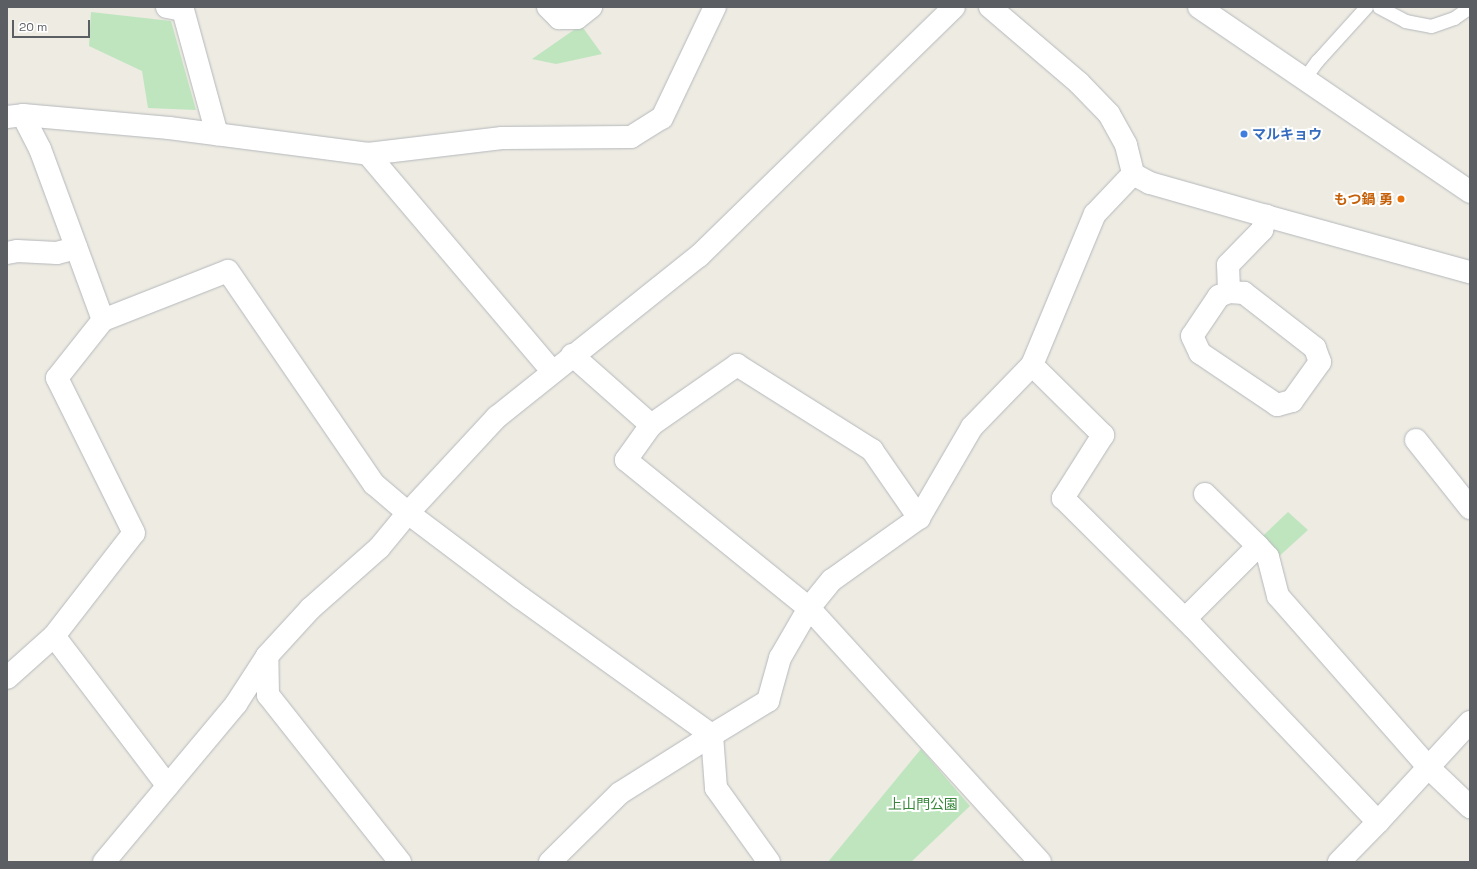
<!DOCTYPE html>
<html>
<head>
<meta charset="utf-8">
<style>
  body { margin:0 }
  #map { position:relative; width:1477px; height:869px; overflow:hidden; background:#edebe2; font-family:"Space Grotesk","Noto Sans JP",sans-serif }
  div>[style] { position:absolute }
  .green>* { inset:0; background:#bfe5bf }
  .roads { filter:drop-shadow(0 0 1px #b5b8bc) drop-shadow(0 0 1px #b5b8bc) }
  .service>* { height:13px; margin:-6.5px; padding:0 6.5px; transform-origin:6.5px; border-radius:6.5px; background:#fff }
  .minor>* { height:22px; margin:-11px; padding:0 11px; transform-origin:11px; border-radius:11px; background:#fff }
  .tertiary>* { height:22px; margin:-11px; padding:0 11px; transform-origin:11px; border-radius:11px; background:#fff }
  .dots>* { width:11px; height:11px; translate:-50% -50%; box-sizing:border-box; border:2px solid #fff; border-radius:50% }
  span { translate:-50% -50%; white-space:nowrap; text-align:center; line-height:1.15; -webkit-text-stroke:4px #fff; paint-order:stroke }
  .shop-label { font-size:14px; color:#366cbe; font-weight:700 }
  .left { translate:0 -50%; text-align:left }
  .food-label { font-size:14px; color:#c56008; font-weight:700 }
  .right { translate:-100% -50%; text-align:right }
  .park-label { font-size:14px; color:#37863a }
  .frame { position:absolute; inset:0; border:8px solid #5b5e63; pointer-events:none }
  .scale { position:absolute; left:12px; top:20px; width:78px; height:18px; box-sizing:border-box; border:2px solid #5b5e63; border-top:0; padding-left:5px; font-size:12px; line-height:14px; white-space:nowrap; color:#5b5e63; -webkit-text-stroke:3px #fff; paint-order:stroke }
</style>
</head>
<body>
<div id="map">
  <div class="green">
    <div style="clip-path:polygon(91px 12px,171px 21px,196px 110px,148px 108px,142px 71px,89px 46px)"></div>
    <div style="clip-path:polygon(581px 25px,602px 54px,556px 64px,532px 59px)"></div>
    <div style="clip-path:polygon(1288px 512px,1308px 530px,1265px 569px,1248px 550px)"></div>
    <div style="clip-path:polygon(921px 749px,970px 806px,911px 862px,828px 862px)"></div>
  </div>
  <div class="roads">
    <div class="service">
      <div style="left:1379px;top:7px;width:30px;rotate:28deg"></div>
      <div style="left:1405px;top:21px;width:26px;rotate:11deg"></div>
      <div style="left:1431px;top:26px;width:24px;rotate:-19deg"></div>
      <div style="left:1454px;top:18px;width:19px;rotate:-35deg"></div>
      <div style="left:1303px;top:80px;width:24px;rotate:-54deg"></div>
      <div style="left:1317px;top:61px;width:73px;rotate:-47.8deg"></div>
    </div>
    <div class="minor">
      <div style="left:167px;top:7px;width:16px;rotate:11deg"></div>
      <div style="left:183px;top:10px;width:129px;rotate:74.7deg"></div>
      <div style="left:548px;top:7px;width:16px;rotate:45deg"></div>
      <div style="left:559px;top:18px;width:18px"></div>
      <div style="left:577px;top:18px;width:18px;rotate:-38deg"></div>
      <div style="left:990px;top:7px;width:117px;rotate:40.5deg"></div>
      <div style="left:1079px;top:83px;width:43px;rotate:45.9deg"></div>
      <div style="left:1109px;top:114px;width:35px;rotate:61deg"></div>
      <div style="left:1126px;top:145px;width:30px;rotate:76deg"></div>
      <div style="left:7px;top:117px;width:16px;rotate:-7deg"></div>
      <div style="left:23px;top:115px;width:147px;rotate:5.1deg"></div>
      <div style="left:169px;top:128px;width:201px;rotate:7.4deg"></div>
      <div style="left:368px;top:154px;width:135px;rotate:-6.8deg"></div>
      <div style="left:502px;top:138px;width:129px;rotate:-0.4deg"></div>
      <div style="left:631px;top:137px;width:36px;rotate:-32deg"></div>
      <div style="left:662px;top:118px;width:123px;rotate:-64.5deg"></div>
      <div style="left:368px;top:154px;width:285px;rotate:49.7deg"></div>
      <div style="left:1133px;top:174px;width:19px;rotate:28deg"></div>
      <div style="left:1150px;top:183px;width:121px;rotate:15.9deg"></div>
      <div style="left:1266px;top:216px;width:212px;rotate:15.4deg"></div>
      <div style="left:7px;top:253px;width:10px;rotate:-11deg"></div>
      <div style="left:17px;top:251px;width:40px;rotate:2.9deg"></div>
      <div style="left:57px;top:253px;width:20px;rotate:-15deg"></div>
      <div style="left:1229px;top:292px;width:11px;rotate:158deg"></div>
      <div style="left:1219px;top:296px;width:48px;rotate:124deg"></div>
      <div style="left:1192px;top:336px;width:19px;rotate:65deg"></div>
      <div style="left:1200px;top:353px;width:93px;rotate:34deg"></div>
      <div style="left:1277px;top:405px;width:16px;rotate:-15deg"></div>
      <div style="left:1292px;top:401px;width:48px;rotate:-54.3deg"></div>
      <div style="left:1320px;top:362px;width:15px;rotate:-110deg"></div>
      <div style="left:1315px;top:348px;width:90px;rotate:-142.2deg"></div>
      <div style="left:1244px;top:293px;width:15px;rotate:-176deg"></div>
      <div style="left:1229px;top:292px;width:27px;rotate:-92deg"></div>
      <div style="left:1228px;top:265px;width:49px;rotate:-45.8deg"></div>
      <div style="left:1262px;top:230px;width:15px;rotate:-74deg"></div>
      <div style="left:103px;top:320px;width:134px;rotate:-21.4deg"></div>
      <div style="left:228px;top:271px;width:258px;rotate:55.6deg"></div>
      <div style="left:374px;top:484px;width:45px;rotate:40.5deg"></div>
      <div style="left:408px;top:513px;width:141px;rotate:37deg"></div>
      <div style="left:521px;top:598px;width:235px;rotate:35.7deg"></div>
      <div style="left:712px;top:735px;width:66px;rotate:-31.3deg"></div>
      <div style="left:768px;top:701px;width:45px;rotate:-74.4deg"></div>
      <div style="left:780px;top:658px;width:58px;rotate:-59.9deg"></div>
      <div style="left:809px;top:608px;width:343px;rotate:47.7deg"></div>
      <div style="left:572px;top:355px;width:106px;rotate:41.5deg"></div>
      <div style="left:651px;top:425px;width:105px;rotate:-34.9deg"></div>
      <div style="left:737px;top:365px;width:160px;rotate:32.2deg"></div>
      <div style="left:872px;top:450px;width:83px;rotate:55.3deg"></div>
      <div style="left:919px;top:518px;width:105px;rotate:-59.8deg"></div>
      <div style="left:972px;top:427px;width:86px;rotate:-45.9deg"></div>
      <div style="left:1032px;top:365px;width:100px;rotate:44.6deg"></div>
      <div style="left:1103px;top:435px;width:75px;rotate:122.4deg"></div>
      <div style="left:1063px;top:498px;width:183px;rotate:44.8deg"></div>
      <div style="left:1193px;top:627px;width:269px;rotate:46.5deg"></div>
      <div style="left:1378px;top:822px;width:56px;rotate:134.3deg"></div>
      <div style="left:1032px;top:365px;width:164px;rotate:-67.4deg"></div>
      <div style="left:1095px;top:214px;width:55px;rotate:-46.5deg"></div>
      <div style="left:651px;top:425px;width:43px;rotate:125.5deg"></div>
      <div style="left:626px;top:460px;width:235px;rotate:39deg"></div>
      <div style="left:809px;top:608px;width:36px;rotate:-51deg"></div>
      <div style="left:832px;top:580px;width:107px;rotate:-35.5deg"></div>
      <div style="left:1416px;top:440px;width:87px;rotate:51.5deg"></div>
      <div style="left:1205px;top:494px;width:74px;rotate:44.5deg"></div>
      <div style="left:1185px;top:619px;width:103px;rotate:-45deg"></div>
      <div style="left:1258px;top:546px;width:15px;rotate:48deg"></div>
      <div style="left:1268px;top:557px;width:40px;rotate:75.6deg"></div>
      <div style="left:1278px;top:596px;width:229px;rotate:48.7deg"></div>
      <div style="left:1429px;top:768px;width:57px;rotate:43.6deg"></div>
      <div style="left:54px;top:636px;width:188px;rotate:52.8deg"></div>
      <div style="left:7px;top:678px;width:63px;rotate:-41.8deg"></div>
      <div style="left:54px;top:636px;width:130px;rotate:-52.2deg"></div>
      <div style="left:134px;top:533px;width:173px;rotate:-116.4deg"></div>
      <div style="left:57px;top:378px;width:74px;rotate:-51.6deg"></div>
      <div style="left:103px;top:320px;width:182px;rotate:-110.2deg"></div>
      <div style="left:40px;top:149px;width:38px;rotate:-117deg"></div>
      <div style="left:1378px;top:822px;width:136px;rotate:-47.4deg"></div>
      <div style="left:104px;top:862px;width:206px;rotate:-50.1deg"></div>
      <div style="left:236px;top:704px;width:57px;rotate:-57.1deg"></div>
      <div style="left:550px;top:862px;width:98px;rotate:-44.6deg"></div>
      <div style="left:620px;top:793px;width:109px;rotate:-32.2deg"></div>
      <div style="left:712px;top:735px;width:53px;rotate:85.7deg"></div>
      <div style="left:716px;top:788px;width:91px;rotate:54.4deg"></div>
    </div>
    <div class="tertiary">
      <div style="left:1199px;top:7px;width:328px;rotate:34.3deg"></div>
      <div style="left:400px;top:862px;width:213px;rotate:-128.3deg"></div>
      <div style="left:268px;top:695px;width:39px;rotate:-91deg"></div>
      <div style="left:267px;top:656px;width:64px;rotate:-47.5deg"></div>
      <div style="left:310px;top:609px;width:92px;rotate:-41.5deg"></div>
      <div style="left:379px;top:548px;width:45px;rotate:-50.4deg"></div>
      <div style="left:408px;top:513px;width:131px;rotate:-47.2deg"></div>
      <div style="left:497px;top:417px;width:258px;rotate:-38.6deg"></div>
      <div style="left:699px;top:256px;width:356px;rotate:-44.3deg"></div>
    </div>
  </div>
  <div class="dots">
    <div style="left:1244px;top:134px;background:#3f7fe0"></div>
    <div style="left:1401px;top:199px;background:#e8710a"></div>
  </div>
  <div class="shop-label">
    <span class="left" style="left:1252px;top:134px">マルキョウ</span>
  </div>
  <div class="food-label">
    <span class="right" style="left:1393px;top:199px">もつ鍋 勇</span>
  </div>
  <div class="park-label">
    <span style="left:923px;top:804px">上山門公園</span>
  </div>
  <div class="frame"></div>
  <div class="scale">20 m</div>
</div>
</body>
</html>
